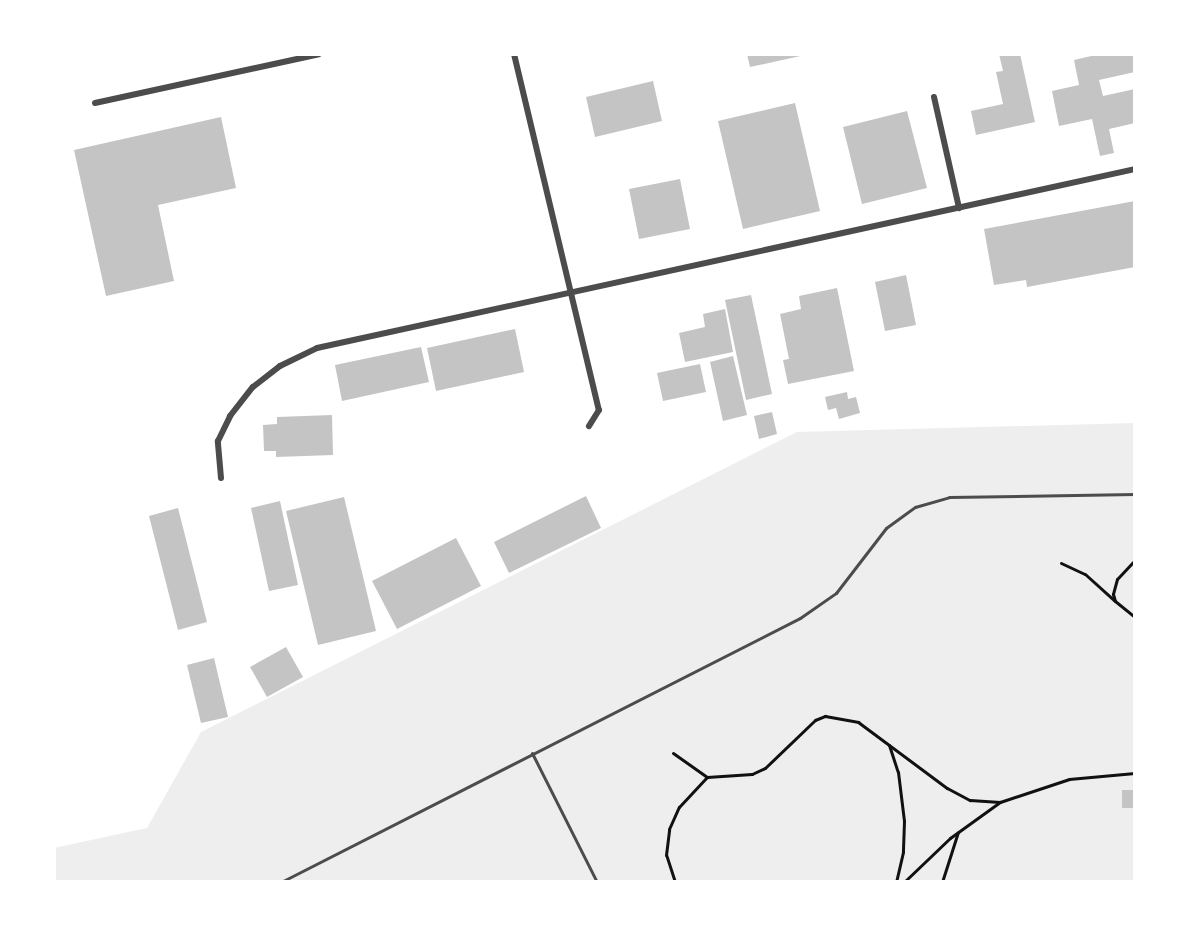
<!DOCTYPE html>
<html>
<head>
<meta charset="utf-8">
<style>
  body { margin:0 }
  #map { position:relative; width:1189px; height:936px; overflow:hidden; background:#fff; font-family:"Space Grotesk",sans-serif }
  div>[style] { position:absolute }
  .green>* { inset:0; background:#eee }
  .building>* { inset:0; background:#c4c4c4 }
  .path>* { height:3px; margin:-1.5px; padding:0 1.5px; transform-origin:1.5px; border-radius:1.5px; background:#111 }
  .service>* { height:3px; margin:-1.5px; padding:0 1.5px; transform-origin:1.5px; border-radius:1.5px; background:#4c4c4c }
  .minor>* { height:6px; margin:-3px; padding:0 3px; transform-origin:3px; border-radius:3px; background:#4c4c4c }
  span { translate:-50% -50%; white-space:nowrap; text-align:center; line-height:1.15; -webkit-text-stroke:6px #fff; paint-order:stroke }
  .frame { position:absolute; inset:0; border:56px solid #fff; pointer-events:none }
</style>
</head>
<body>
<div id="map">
  <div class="green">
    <div style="clip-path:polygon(1135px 423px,1135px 882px,54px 882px,54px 848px,147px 828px,201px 732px,797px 432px)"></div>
  </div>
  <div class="building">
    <div style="clip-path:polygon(747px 54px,805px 54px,805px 55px,750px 67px)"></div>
    <div style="clip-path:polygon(999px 54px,1020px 54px,1035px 122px,976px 135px,971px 111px,1003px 104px,996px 72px,1003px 71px)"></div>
    <div style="clip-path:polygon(1100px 54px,1135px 54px,1135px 72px,1099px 80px,1103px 96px,1135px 89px,1135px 123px,1109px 129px,1114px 153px,1100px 156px,1092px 119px,1059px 126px,1052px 91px,1079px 85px,1074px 60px)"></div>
    <div style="clip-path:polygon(653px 81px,662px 121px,595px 137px,586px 97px)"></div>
    <div style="clip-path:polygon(795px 103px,820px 211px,743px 229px,718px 121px)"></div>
    <div style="clip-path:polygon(907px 111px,927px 188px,862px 204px,843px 127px)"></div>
    <div style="clip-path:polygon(221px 117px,236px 188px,158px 205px,174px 281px,106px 296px,74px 150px)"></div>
    <div style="clip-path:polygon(680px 179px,690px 229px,639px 239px,629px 189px)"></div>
    <div style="clip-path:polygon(1135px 201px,1135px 267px,1027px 287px,1026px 280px,994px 285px,984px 229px)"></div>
    <div style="clip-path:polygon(906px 275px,916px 325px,885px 331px,875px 282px)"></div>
    <div style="clip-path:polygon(837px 288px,854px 371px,788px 384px,783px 360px,789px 359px,780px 314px,801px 309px,799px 296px)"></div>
    <div style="clip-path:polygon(751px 295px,772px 394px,746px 400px,725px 300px)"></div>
    <div style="clip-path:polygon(725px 309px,733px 352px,685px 362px,679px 333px,705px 327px,703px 314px)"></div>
    <div style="clip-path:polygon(515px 329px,524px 372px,436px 391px,427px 348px)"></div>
    <div style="clip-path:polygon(421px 347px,429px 382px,342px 401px,335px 365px)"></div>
    <div style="clip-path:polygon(733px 356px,747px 415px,723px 421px,710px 362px)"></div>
    <div style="clip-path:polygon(700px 364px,706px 392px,663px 401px,657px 373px)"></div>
    <div style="clip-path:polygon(847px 392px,848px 399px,856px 397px,860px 413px,839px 419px,836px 408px,828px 410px,825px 397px)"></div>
    <div style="clip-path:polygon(772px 412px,777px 434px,759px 439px,754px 416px)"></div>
    <div style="clip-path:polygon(332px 415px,333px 455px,276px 457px,276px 451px,264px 451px,263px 425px,277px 424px,277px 417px)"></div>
    <div style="clip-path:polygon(586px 496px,601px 528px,509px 573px,494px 542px)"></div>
    <div style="clip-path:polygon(344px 497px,376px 631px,318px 645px,286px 511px)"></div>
    <div style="clip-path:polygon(280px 501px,298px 585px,269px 591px,251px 508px)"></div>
    <div style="clip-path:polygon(178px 508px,207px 622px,178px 630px,149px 516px)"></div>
    <div style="clip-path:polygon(456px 538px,481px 586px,397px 629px,372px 581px)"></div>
    <div style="clip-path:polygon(286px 647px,303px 677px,267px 697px,250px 667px)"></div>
    <div style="clip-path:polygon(214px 658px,228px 717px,201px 723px,187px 665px)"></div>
    <div style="clip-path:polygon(1122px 790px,1135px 790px,1135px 808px,1122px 808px)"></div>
  </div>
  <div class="path">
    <div style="left:1133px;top:562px;width:23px;rotate:133deg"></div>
    <div style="left:1117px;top:579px;width:16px;rotate:105deg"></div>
    <div style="left:1113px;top:594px;width:7px;rotate:74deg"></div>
    <div style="left:1115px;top:601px;width:26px;rotate:39deg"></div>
    <div style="left:1061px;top:563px;width:26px;rotate:25deg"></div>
    <div style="left:1085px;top:574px;width:40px;rotate:42deg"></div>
    <div style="left:889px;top:745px;width:28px;rotate:72deg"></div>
    <div style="left:898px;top:772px;width:49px;rotate:83deg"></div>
    <div style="left:904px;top:821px;width:31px;rotate:92deg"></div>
    <div style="left:903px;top:852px;width:31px;rotate:103deg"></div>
    <div style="left:673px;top:753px;width:42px;rotate:35.2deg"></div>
    <div style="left:707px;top:777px;width:45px;rotate:-3.8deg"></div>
    <div style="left:752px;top:774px;width:14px;rotate:-25deg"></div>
    <div style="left:765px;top:768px;width:69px;rotate:-43.8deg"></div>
    <div style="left:815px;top:720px;width:11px;rotate:-22deg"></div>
    <div style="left:825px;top:716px;width:34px;rotate:10deg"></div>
    <div style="left:858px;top:722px;width:111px;rotate:36.6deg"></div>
    <div style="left:947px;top:788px;width:26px;rotate:28deg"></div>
    <div style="left:970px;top:800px;width:30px;rotate:4deg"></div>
    <div style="left:1000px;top:802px;width:73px;rotate:-18.4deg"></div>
    <div style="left:1069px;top:779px;width:66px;rotate:-5.2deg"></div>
    <div style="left:675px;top:882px;width:28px;rotate:-108deg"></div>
    <div style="left:666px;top:855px;width:26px;rotate:-83deg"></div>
    <div style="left:669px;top:829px;width:24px;rotate:-66deg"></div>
    <div style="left:679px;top:807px;width:41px;rotate:-47deg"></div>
    <div style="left:904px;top:882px;width:64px;rotate:-43.7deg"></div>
    <div style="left:950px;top:838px;width:62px;rotate:-35.8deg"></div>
    <div style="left:942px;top:882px;width:52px;rotate:-72.3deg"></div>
  </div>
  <div class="service">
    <div style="left:532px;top:753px;width:144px;rotate:63.3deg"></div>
    <div style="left:281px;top:882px;width:582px;rotate:-26.96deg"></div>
    <div style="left:800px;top:618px;width:44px;rotate:-34.8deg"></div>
    <div style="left:836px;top:593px;width:82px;rotate:-52.4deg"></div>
    <div style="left:886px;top:528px;width:36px;rotate:-36deg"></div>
    <div style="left:915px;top:507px;width:35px;rotate:-16deg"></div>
    <div style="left:949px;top:497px;width:186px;rotate:-0.9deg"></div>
  </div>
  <div class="minor">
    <div style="left:514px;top:54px;width:366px;rotate:76.6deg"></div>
    <div style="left:599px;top:410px;width:19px;rotate:122deg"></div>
    <div style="left:934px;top:97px;width:114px;rotate:77.3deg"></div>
    <div style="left:95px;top:103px;width:229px;rotate:-12.3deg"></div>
    <div style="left:221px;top:478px;width:37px;rotate:-95deg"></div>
    <div style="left:218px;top:441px;width:28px;rotate:-64deg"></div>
    <div style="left:230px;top:416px;width:37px;rotate:-52deg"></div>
    <div style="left:253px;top:387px;width:34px;rotate:-38deg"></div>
    <div style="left:280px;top:366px;width:41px;rotate:-25.9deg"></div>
    <div style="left:317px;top:348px;width:837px;rotate:-12.34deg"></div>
  </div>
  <div class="frame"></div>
</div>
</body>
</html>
